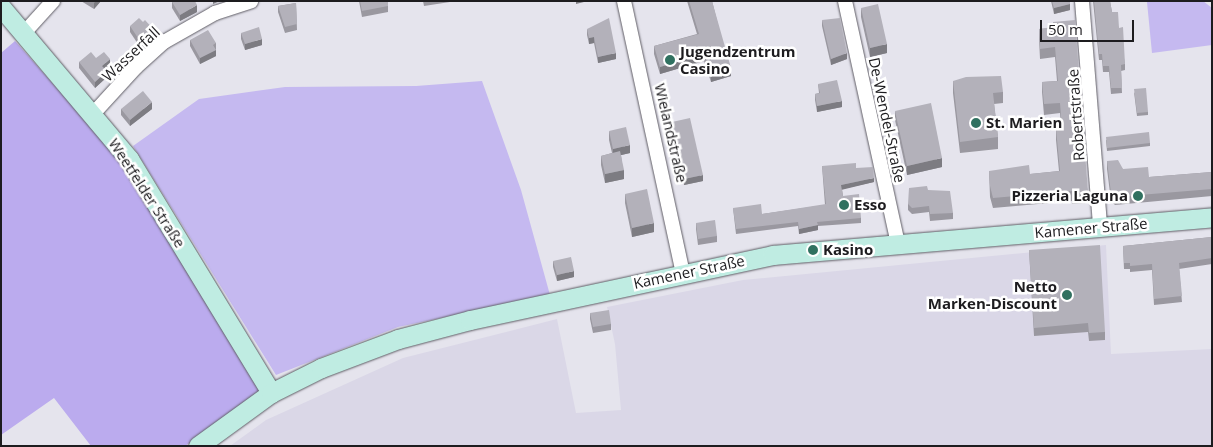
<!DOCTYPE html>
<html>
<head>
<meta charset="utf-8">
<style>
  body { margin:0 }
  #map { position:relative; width:1213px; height:447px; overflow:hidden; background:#e5e4ed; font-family:"Open Sans",sans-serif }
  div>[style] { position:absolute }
  .built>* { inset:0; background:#dad7e7 }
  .green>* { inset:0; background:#c5b9f0 }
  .forest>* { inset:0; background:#bbabee }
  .roads { filter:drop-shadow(0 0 1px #5f5d65) drop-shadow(0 0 1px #5f5d65) }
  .street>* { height:14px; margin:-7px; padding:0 7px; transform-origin:7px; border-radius:7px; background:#fff }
  .secondary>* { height:19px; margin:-9.5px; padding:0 9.5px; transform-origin:9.5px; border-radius:9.5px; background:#bfece2 }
  .wall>* { inset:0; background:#9a98a0 }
  .shaded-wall>* { inset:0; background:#7d7c82 }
  .building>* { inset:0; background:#b3b1ba }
  .dots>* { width:14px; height:14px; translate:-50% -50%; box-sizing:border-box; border:2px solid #fff; border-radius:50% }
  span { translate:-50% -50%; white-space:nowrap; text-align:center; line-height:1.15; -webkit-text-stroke:5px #fff; paint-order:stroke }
  .poi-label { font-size:15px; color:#1d1c1f; font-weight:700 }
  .left { translate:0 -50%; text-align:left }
  .right { translate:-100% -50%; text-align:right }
  .street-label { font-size:15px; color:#1d1c1f }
  .frame { position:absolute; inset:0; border:2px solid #1d1c1f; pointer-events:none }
  .scale { position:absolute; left:1040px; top:20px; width:94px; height:22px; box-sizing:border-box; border:2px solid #1d1c1f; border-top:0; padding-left:6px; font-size:15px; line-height:18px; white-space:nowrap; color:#1d1c1f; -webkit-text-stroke:4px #fff; paint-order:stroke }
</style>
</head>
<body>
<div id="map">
  <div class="built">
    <div style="clip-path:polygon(1106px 245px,1111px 354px,1212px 349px,1212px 446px,230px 446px,266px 420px,403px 358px,557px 319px,576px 413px,621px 410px,615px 344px,607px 307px,743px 280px)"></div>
  </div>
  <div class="green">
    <div style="clip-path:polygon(1203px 1px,1212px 8px,1212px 45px,1152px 53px,1147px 2px)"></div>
    <div style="clip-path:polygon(482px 81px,521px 190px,550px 295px,398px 327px,276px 375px,133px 146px,199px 99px,285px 87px,416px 86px)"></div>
  </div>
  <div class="forest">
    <div style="clip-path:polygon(15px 41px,110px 148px,265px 394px,185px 446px,91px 446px,54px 398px,1px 435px,1px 53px)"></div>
  </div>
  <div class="roads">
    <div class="street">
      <div style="left:624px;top:1px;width:278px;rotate:77.8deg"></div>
      <div style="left:845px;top:1px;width:250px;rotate:77.7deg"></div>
      <div style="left:1082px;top:1px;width:227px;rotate:85.4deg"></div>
      <div style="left:23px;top:34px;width:45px;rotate:-47.7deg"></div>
      <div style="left:93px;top:114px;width:64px;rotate:-47.5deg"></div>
      <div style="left:136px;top:67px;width:38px;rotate:-42deg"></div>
      <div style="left:164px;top:42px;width:59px;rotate:-29.6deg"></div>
      <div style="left:215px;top:13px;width:38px;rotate:-18deg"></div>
    </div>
    <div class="secondary">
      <div style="left:1px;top:7px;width:199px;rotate:49.9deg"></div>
      <div style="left:129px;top:159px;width:274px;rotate:58.7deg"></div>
      <div style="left:198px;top:446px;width:90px;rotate:-36deg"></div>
      <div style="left:271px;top:393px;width:56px;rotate:-26.6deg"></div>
      <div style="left:321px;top:368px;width:82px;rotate:-20.6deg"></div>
      <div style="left:398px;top:339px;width:74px;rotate:-14.8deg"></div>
      <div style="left:470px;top:320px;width:310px;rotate:-12.1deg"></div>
      <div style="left:773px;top:255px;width:441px;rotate:-4.9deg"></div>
    </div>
  </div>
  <div class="wall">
    <div style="clip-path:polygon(81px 1px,101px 1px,94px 9px)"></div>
    <div style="clip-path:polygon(172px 1px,197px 12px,180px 21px,172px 8px)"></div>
    <div style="clip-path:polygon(359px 1px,388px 1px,388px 12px,362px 17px)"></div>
    <div style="clip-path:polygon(423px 1px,450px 1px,450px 2px,424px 6px)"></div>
    <div style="clip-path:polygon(687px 1px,712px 1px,731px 76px,711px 82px,704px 61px,660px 74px,654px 54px,654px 46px,697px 34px)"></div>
    <div style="clip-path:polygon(1051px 1px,1070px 1px,1070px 10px,1054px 14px)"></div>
    <div style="clip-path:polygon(1093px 1px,1110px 1px,1112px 12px,1119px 28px,1125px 64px,1125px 70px,1121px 71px,1122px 93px,1111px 94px,1109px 72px,1103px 72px,1102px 60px,1099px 60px)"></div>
    <div style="clip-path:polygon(296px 3px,297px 30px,285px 33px,278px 12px,278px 6px)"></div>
    <div style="clip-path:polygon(861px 8px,887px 53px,870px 57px,861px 17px)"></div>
    <div style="clip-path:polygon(822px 20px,847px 59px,831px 65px,822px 26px)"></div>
    <div style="clip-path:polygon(130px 26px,156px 38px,142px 50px,130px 32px)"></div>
    <div style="clip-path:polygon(1053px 28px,1088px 192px,1088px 203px,1072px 204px,1072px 201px,993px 208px,990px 197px,989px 171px,1030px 174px,1059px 171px,1056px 140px,1056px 129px,1061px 129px,1060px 113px,1044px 115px,1042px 92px,1042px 82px,1057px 81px,1055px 57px,1040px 59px,1039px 39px,1039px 29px)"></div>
    <div style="clip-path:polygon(587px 29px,616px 59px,598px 63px,594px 43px,589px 44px,587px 35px)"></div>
    <div style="clip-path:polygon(241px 33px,262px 45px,245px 50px,241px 39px)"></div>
    <div style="clip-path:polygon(190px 40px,216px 43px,216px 56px,200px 64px,190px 46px)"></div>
    <div style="clip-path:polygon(96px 58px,110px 65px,105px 69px,107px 77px,95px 88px,79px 68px,79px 62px)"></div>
    <div style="clip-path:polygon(953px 81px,1003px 92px,1003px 103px,994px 104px,998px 137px,998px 149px,960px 153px,953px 93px)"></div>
    <div style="clip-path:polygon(818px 84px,842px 107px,817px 112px,815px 100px,815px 94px,819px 93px)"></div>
    <div style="clip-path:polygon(1134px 92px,1148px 112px,1148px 115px,1137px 116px)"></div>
    <div style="clip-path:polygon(121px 109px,152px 109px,130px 126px,121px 115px)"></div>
    <div style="clip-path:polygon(895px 111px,942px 167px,907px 175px,895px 120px)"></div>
    <div style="clip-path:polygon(672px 122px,703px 181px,684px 185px,672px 129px)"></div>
    <div style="clip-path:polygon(609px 131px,630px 153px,621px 155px,624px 179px,605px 183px,601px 165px,601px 156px,612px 153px,609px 140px)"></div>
    <div style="clip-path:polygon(1106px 140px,1150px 143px,1150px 146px,1107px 151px)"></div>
    <div style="clip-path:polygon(1107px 161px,1123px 169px,1149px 177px,1212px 172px,1212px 196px,1115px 205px,1111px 201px,1107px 169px)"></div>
    <div style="clip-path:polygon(822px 166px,856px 168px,874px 182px,842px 189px,843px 196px,861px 218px,861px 223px,818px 226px,818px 230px,799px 234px,798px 226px,736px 234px,733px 208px,762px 214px,825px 205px)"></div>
    <div style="clip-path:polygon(928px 190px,953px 213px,953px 219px,930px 221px,929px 212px,912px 214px,908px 210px,908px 204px)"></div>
    <div style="clip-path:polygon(625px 194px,654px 232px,632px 237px,625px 203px)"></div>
    <div style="clip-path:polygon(696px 223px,717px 236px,717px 242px,698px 245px,696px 229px)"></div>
    <div style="clip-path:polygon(1212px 237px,1212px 264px,1179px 269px,1182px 302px,1154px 305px,1152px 270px,1130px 272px,1130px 269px,1124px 269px,1123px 246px)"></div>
    <div style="clip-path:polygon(1029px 250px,1105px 332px,1105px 340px,1089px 341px,1088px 332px,1034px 336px)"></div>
    <div style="clip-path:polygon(553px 261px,574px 277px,557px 281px,553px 267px)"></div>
    <div style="clip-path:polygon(590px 313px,611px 324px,611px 330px,593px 333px,590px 319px)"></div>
  </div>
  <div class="shaded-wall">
    <div style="clip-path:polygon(96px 1px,101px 1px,94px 9px,94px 3px)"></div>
    <div style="clip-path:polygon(213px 1px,220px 1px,213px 4px)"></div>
    <div style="clip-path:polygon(576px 1px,588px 1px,576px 4px)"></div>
    <div style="clip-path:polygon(1070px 4px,1070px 10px,1054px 14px,1054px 8px)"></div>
    <div style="clip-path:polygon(197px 5px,197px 12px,180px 21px,180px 15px)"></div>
    <div style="clip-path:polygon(156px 32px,156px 38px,142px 50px,142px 44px)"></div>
    <div style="clip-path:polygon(594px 37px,594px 43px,589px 44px,589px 38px)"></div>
    <div style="clip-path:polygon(262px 39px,262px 45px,245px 50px,245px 44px)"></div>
    <div style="clip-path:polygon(887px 44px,887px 53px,870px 57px,870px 48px)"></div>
    <div style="clip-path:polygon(216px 50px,216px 56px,200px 64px,200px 58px)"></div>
    <div style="clip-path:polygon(616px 53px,616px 59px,598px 63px,598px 57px)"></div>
    <div style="clip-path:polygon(847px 53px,847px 59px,831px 65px,831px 59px)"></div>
    <div style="clip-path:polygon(704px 54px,704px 61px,660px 74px,660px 67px)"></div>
    <div style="clip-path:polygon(110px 59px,110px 65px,102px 72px,102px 66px)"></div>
    <div style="clip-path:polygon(731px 68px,731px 76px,711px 82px,711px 74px)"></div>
    <div style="clip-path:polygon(107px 71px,107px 77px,95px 88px,95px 82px)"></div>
    <div style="clip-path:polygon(842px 101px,842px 107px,817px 112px,817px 106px)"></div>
    <div style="clip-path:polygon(152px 102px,152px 109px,130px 126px,130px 120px)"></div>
    <div style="clip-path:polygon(630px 145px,630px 153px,613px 157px,613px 149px)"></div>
    <div style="clip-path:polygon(942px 158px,942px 167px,907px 175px,907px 166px)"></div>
    <div style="clip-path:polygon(624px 170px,624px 179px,605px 183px,605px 174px)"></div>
    <div style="clip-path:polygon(703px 175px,703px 181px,684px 185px,684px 179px)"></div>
    <div style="clip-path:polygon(874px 178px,874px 182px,841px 190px,841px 185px)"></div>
    <div style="clip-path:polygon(654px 223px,654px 232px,632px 237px,632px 228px)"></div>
    <div style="clip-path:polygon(818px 225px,818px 230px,799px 234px,799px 229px)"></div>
    <div style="clip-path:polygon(574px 271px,574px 277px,557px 281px,557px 275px)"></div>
  </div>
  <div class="building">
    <div style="clip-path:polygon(173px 1px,195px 1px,197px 5px,180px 15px,172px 2px)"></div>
    <div style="clip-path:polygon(360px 1px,388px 1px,388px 6px,362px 11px)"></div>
    <div style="clip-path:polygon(689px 1px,712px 1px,731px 68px,711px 74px,704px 54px,660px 67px,654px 46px,699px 34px)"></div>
    <div style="clip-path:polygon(1052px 1px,1070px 1px,1070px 4px,1054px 8px)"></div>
    <div style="clip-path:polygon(1094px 1px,1110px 1px,1112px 12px,1118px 12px,1119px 28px,1123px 27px,1125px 64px,1121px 65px,1122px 88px,1111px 88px,1109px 66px,1103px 66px,1102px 54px,1099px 54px)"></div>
    <div style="clip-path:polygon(296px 3px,297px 24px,285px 27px,278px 6px)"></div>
    <div style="clip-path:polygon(878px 4px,887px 44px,870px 48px,861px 8px)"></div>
    <div style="clip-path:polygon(139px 18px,143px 22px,145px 20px,156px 32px,142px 44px,130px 26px)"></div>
    <div style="clip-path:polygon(609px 18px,616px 53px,598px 57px,594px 37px,589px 38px,587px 29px)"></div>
    <div style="clip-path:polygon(840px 18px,847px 53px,831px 59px,822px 20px)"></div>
    <div style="clip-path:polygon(1075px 20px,1088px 192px,1072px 194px,1072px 191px,993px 198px,990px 186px,989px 171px,1029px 165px,1030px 174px,1060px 171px,1056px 129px,1062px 129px,1060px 103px,1044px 104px,1042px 82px,1058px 81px,1055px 47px,1040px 49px,1039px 29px,1053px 27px,1053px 22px)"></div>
    <div style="clip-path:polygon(259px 27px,262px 39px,245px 44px,241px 33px)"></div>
    <div style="clip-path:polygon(208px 30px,216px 43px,213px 45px,216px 50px,200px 58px,190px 40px)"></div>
    <div style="clip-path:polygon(91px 52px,96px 58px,104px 52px,110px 59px,102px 66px,107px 71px,95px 82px,79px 62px)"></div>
    <div style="clip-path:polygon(1001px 76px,1003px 92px,993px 93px,998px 137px,960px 142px,953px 81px,966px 77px)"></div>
    <div style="clip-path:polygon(837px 80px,842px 101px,817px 106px,815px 94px,820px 93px,818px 84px)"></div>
    <div style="clip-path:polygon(1146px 88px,1148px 112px,1137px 113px,1134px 89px)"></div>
    <div style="clip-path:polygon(143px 91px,152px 102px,130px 120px,121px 109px)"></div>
    <div style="clip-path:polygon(931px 103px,942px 158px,907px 166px,895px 111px)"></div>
    <div style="clip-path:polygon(690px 118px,703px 175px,684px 179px,672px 122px)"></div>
    <div style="clip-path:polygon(626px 127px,630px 145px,613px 149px,609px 131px)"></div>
    <div style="clip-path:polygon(1149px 132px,1150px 143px,1107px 148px,1106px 137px)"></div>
    <div style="clip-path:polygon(620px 151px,624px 170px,605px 174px,601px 156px)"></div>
    <div style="clip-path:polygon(1118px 160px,1123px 169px,1148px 167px,1149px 177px,1212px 172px,1212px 189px,1115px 197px,1111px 193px,1107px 161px)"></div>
    <div style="clip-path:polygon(856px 163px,856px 168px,873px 167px,874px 178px,841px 185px,843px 196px,859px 194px,861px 218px,817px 222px,818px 225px,799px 229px,798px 222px,736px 229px,733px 208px,761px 204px,762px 214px,826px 204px,822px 166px)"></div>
    <div style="clip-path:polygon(927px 186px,928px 190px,950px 191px,953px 213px,930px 214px,929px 206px,912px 208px,908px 204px,909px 188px)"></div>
    <div style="clip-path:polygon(647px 189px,654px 223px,632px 228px,625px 194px)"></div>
    <div style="clip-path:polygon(715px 220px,717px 236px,698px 239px,696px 223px)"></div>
    <div style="clip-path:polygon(1212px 237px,1212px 258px,1179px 263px,1182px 296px,1154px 299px,1152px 264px,1130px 266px,1130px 263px,1124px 263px,1123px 246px)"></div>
    <div style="clip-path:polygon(1100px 245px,1105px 332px,1089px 333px,1088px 323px,1034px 328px,1029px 250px)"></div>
    <div style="clip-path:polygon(571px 257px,574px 271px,557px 275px,553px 261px)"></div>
    <div style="clip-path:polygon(609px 310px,611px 324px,593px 327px,590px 313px)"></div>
  </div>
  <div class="dots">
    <div style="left:670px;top:60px;background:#307160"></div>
    <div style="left:976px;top:123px;background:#307160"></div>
    <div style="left:1138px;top:196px;background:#307160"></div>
    <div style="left:844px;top:205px;background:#307160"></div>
    <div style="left:813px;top:250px;background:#307160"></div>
    <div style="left:1067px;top:295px;background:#307160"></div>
  </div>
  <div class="poi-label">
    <span class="left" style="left:680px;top:60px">Jugendzentrum<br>Casino</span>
    <span class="left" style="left:986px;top:123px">St. Marien</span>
    <span class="right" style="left:1128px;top:196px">Pizzeria Laguna</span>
    <span class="left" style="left:854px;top:205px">Esso</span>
    <span class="left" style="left:823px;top:250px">Kasino</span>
    <span class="right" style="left:1057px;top:295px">Netto<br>Marken-Discount</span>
  </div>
  <div class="street-label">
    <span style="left:131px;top:54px;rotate:-43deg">Wasserfall</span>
    <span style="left:1076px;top:115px;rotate:-94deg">Robertstraße</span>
    <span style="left:887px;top:120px;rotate:78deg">De-Wendel-Straße</span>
    <span style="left:671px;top:133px;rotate:77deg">Wielandstraße</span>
    <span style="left:147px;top:193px;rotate:57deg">Weetfelder Straße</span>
    <span style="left:1091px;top:228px;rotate:-5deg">Kamener Straße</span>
    <span style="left:689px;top:272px;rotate:-12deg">Kamener Straße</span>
  </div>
  <div class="frame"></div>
  <div class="scale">50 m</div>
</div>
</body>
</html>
